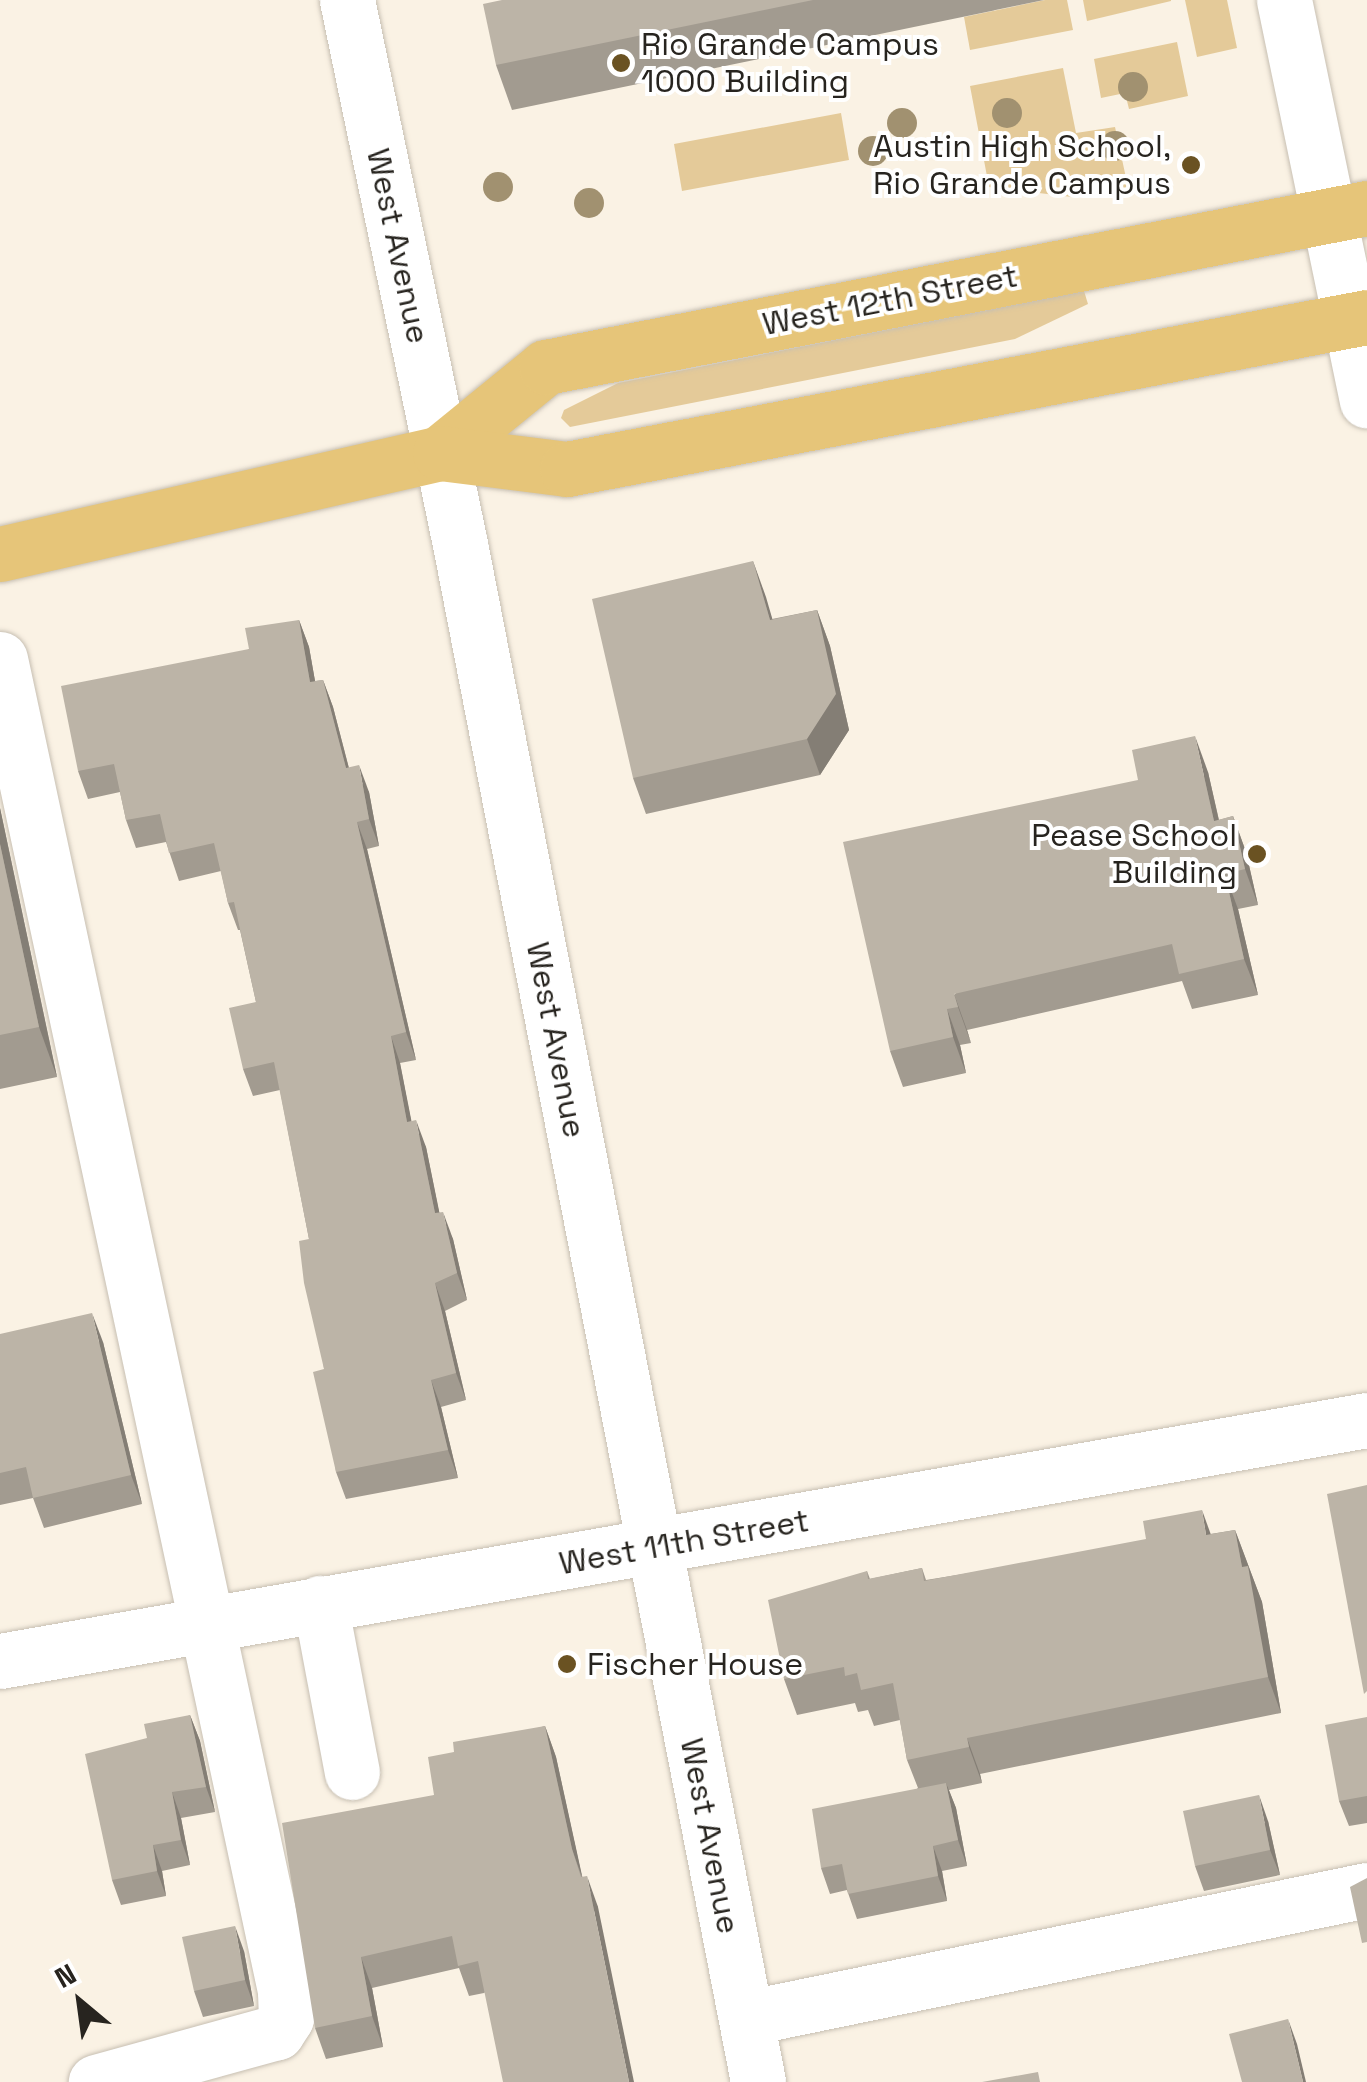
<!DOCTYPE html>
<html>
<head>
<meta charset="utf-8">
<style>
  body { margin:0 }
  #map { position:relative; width:1367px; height:2082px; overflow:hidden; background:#faf2e4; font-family:"Space Grotesk",sans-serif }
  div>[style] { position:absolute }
  .green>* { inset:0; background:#e4ca99 }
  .roads { filter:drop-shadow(0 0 2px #c7bfb2) drop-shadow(0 0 2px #c7bfb2) }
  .minor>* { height:55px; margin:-27.5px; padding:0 27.5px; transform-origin:27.5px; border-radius:27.5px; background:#fff }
  .major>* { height:55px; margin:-27.5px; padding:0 27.5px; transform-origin:27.5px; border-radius:27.5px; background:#e6c579 }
  .trees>* { width:30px; height:30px; margin:-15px; border-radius:50%; background:#a19170 }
  .wall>* { inset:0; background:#a29b90 }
  .shaded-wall>* { inset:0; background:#847e75 }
  .building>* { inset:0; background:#bcb4a7 }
  .dots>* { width:28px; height:28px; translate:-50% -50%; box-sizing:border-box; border:5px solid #fff; border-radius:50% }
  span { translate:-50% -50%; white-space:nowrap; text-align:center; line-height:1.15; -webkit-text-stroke:8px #fff; paint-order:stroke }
  .poi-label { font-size:32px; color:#27241f }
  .left { translate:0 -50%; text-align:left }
  .right { translate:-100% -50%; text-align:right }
  .street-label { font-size:32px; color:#27241f }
  .north { position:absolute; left:30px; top:1952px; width:100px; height:100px; -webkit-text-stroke:8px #fff; paint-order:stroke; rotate:331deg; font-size:28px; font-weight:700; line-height:40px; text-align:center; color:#27241f }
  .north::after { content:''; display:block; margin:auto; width:35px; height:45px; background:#27241f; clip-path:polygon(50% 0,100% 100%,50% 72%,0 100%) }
</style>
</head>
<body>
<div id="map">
  <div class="green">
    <div style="clip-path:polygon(1045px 0,1067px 0,1073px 30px,970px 50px,964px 17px)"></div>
    <div style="clip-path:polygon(1083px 0,1171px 0,1171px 1px,1087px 21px)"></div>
    <div style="clip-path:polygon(1185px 0,1227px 0,1237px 48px,1197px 57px)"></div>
    <div style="clip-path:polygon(1177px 42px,1188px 96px,1129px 109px,1125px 93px,1101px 98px,1094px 59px)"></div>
    <div style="clip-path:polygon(1063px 68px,1076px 133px,1115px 127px,1128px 187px,1072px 197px,989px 187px,970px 86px)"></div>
    <div style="clip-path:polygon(841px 113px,849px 160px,682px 191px,674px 144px)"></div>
    <div style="clip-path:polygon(1084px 291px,1088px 304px,1015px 339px,570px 427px,561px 418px,564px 410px,618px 383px)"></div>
  </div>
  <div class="roads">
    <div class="minor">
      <div style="left:347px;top:0;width:556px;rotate:78.27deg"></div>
      <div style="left:460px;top:544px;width:1567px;rotate:79.03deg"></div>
      <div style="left:1284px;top:0;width:409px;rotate:78.3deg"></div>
      <div style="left:0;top:659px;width:1362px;rotate:77.92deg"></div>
      <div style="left:285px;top:1991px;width:27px;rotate:88deg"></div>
      <div style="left:286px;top:2018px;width:17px;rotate:123deg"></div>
      <div style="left:277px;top:2032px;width:188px;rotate:164.6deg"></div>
      <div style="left:320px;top:1603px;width:172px;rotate:79.3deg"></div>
      <div style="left:0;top:1661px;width:1388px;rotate:-10deg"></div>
      <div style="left:746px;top:2018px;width:634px;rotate:-11.65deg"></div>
    </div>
    <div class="major">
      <div style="left:440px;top:453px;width:136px;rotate:-39.1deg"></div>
      <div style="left:546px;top:367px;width:836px;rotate:-10.96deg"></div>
      <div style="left:0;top:554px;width:451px;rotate:-12.9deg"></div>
      <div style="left:440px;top:453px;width:128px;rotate:7.2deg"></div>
      <div style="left:567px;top:469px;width:814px;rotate:-10.76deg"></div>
    </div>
  </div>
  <div class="trees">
    <div style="left:1133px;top:87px"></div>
    <div style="left:1007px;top:113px"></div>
    <div style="left:902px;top:123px"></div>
    <div style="left:1115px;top:146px"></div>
    <div style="left:873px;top:151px"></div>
    <div style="left:498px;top:187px"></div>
    <div style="left:589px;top:203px"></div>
  </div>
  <div class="wall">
    <div style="clip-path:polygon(502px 0,1044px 0,512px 110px,496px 65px)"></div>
    <div style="clip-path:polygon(753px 561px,772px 619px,817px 610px,830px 646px,849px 730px,820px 775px,646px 814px,633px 778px)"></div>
    <div style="clip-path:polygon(299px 620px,309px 647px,315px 681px,323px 680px,333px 707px,349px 768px,369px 792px,379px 846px,367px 849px,416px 1060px,400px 1063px,411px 1121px,426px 1147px,439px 1212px,453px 1239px,467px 1300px,445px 1311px,466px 1400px,441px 1407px,458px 1478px,346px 1499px,336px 1472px,309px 1239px,280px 1090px,253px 1096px,243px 1069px,256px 1002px,240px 930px,238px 930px,228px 903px,221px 871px,179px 881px,166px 842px,136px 848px,126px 820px,120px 792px,88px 799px,78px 771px,249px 649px)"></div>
    <div style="clip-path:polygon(1208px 772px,1219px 820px,1233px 816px,1246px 852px,1258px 905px,1238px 909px,1258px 995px,1192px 1009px,1182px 981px,967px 1030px,971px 1043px,960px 1045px,966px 1073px,903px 1087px,890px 1051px)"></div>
    <div style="clip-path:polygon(0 808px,57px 1077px,0 1089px)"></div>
    <div style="clip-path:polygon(103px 1342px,142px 1504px,44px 1528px,33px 1498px,0 1505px,0 1362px)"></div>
    <div style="clip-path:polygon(1235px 1530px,1262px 1602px,1281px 1713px,980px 1774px,982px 1783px,949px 1790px,956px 1808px,967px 1866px,942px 1871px,947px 1901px,857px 1919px,847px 1890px,830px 1894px,821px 1868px,918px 1788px,907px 1760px,900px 1720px,874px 1726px,868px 1710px,858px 1712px,855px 1703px,797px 1715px,784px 1679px,867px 1571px,870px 1579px,922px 1568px,926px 1580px)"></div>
    <div style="clip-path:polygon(190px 1715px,200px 1741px,215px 1812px,181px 1818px,190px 1865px,162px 1871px,166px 1896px,121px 1905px,112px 1880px,147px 1738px)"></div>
    <div style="clip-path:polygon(1367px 1717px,1367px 1823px,1349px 1826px,1339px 1801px)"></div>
    <div style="clip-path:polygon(545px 1726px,556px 1757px,582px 1877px,598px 1907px,484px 1993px,469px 1996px,459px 1968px,372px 1988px,383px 2047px,326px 2059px,315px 2028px,434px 1795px,454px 1752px)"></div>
    <div style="clip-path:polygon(1268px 1821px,1280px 1875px,1204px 1891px,1195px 1866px)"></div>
    <div style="clip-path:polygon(244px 1951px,254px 2006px,203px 2017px,194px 1991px)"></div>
  </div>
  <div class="shaded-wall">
    <div style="clip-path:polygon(753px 561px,766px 597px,783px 656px,770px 620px)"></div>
    <div style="clip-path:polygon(817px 610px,830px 646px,849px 730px,820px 775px,807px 739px)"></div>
    <div style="clip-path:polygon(299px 620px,309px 647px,320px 709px,310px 682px)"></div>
    <div style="clip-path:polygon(323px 680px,333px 707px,356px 796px,346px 768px)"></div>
    <div style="clip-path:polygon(1195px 736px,1208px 772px,1227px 857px,1214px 821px)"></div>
    <div style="clip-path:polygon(359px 765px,369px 792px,379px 846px,369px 819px)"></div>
    <div style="clip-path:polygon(0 808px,57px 1077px,39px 1027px,0 844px)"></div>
    <div style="clip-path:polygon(1233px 816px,1246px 852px,1258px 905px,1245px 869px)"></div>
    <div style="clip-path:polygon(357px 822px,367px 849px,416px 1060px,406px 1032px)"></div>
    <div style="clip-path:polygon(1225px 874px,1238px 909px,1258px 995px,1244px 959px)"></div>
    <div style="clip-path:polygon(954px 994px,967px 1030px,971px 1043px,958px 1007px)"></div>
    <div style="clip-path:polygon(947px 1009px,960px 1045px,966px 1073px,953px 1037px)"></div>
    <div style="clip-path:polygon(391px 1036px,400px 1063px,417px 1149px,407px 1122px)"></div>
    <div style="clip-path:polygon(416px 1120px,426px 1147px,445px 1240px,435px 1213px)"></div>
    <div style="clip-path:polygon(443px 1212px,453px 1239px,467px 1300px,457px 1273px)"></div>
    <div style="clip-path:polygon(435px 1283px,445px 1311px,466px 1400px,456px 1373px)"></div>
    <div style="clip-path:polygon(92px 1313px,103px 1342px,142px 1504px,131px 1475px)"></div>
    <div style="clip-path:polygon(431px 1380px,441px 1407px,458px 1478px,448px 1450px)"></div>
    <div style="clip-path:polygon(1202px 1510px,1215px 1546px,1206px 1535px)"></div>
    <div style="clip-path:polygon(1235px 1530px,1262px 1602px,1281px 1713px,1268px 1677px,1242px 1567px)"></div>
    <div style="clip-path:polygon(190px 1715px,200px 1741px,215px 1812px,206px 1787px)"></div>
    <div style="clip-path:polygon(545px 1726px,556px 1757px,583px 1880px,572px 1849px)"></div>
    <div style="clip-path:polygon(967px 1738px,980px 1774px,982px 1783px,969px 1747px)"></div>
    <div style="clip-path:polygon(946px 1783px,956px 1808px,967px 1866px,958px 1840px)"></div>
    <div style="clip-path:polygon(172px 1792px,181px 1818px,190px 1865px,181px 1840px)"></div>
    <div style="clip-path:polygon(1259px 1795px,1268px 1821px,1280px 1875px,1270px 1850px)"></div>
    <div style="clip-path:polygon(153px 1845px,162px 1871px,166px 1896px,157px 1871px)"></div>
    <div style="clip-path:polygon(933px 1846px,942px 1871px,947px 1901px,938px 1876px)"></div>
    <div style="clip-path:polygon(587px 1876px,598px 1907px,634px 2082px,629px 2082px)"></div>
    <div style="clip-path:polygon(235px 1926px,244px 1951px,254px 2006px,245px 1980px)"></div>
    <div style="clip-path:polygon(361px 1957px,372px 1988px,383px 2047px,372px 2016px)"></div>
    <div style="clip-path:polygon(1288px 2019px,1297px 2044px,1306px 2082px,1303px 2082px)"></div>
  </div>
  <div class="building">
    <div style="clip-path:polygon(502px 0,813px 0,496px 65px,483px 4px)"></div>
    <div style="clip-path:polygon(753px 561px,770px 620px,817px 610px,836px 694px,807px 739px,633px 778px,592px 599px)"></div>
    <div style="clip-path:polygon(299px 620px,310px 682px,323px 680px,346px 768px,359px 765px,369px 819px,357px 822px,406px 1032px,391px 1036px,407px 1122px,416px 1120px,435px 1213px,443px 1212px,457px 1273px,435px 1283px,456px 1373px,431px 1380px,448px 1450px,336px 1472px,313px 1372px,324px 1369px,304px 1283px,299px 1241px,309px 1239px,274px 1062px,243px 1069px,229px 1008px,256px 1002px,234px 902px,228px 903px,214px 843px,169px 853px,160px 814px,126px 820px,114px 764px,78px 771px,61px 686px,249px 649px,245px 628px)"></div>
    <div style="clip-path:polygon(1195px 736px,1214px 821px,1233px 816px,1245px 869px,1225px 874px,1244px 959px,1179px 974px,1172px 944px,954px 994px,958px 1007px,947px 1009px,953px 1037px,890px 1051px,843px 842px,1138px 780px,1132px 750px)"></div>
    <div style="clip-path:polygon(0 844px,39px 1027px,0 1035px)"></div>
    <div style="clip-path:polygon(92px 1313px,131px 1475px,33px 1498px,26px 1467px,0 1473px,0 1334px)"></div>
    <div style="clip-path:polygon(1367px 1485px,1367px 1691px,1364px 1694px,1327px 1494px)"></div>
    <div style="clip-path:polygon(1202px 1510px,1206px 1535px,1235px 1530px,1242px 1567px,1248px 1566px,1268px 1677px,967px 1738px,969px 1747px,907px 1760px,893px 1683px,861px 1690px,857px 1673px,845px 1676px,844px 1667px,784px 1679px,768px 1600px,867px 1571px,868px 1579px,922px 1568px,924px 1581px,1146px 1539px,1143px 1521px)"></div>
    <div style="clip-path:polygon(190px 1715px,206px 1787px,172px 1792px,181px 1840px,153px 1845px,157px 1871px,112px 1880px,85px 1754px,147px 1738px,144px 1724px)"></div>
    <div style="clip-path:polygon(1367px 1717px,1367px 1796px,1339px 1801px,1325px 1725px)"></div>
    <div style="clip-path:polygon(545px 1726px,572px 1849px,581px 1877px,587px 1876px,629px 2082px,503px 2082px,478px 1961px,458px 1966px,452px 1936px,361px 1957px,372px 2016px,315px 2028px,282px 1823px,434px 1795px,428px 1757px,454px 1752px,453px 1742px)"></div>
    <div style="clip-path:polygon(946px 1783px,958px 1840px,933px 1846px,938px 1876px,848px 1894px,842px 1864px,821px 1868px,812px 1809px)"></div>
    <div style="clip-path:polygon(1259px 1795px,1270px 1850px,1195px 1866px,1183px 1811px)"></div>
    <div style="clip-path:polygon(1367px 1878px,1367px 1942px,1362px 1943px,1350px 1887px)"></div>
    <div style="clip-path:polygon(235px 1926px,245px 1980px,194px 1991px,182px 1937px)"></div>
    <div style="clip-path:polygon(1288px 2019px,1303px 2082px,1242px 2082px,1229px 2034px)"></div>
    <div style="clip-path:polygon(1038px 2072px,1040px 2082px,982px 2082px)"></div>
  </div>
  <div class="dots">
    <div style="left:621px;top:63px;background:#6a5222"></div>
    <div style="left:1191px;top:165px;background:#6a5222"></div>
    <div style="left:1257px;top:854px;background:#6a5222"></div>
    <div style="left:567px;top:1664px;background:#6a5222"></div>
  </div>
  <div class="poi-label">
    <span class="left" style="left:641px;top:63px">Rio Grande Campus<br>1000 Building</span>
    <span class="right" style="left:1171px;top:165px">Austin High School,<br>Rio Grande Campus</span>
    <span class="right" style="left:1237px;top:854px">Pease School<br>Building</span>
    <span class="left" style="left:587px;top:1664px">Fischer House</span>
  </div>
  <div class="street-label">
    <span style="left:398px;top:246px;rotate:78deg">West Avenue</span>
    <span style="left:890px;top:300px;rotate:-11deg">West 12th Street</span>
    <span style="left:556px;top:1040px;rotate:79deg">West Avenue</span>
    <span style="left:684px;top:1542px;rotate:-10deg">West 11th Street</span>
    <span style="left:710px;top:1836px;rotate:79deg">West Avenue</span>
  </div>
  <div class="north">N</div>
</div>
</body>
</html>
